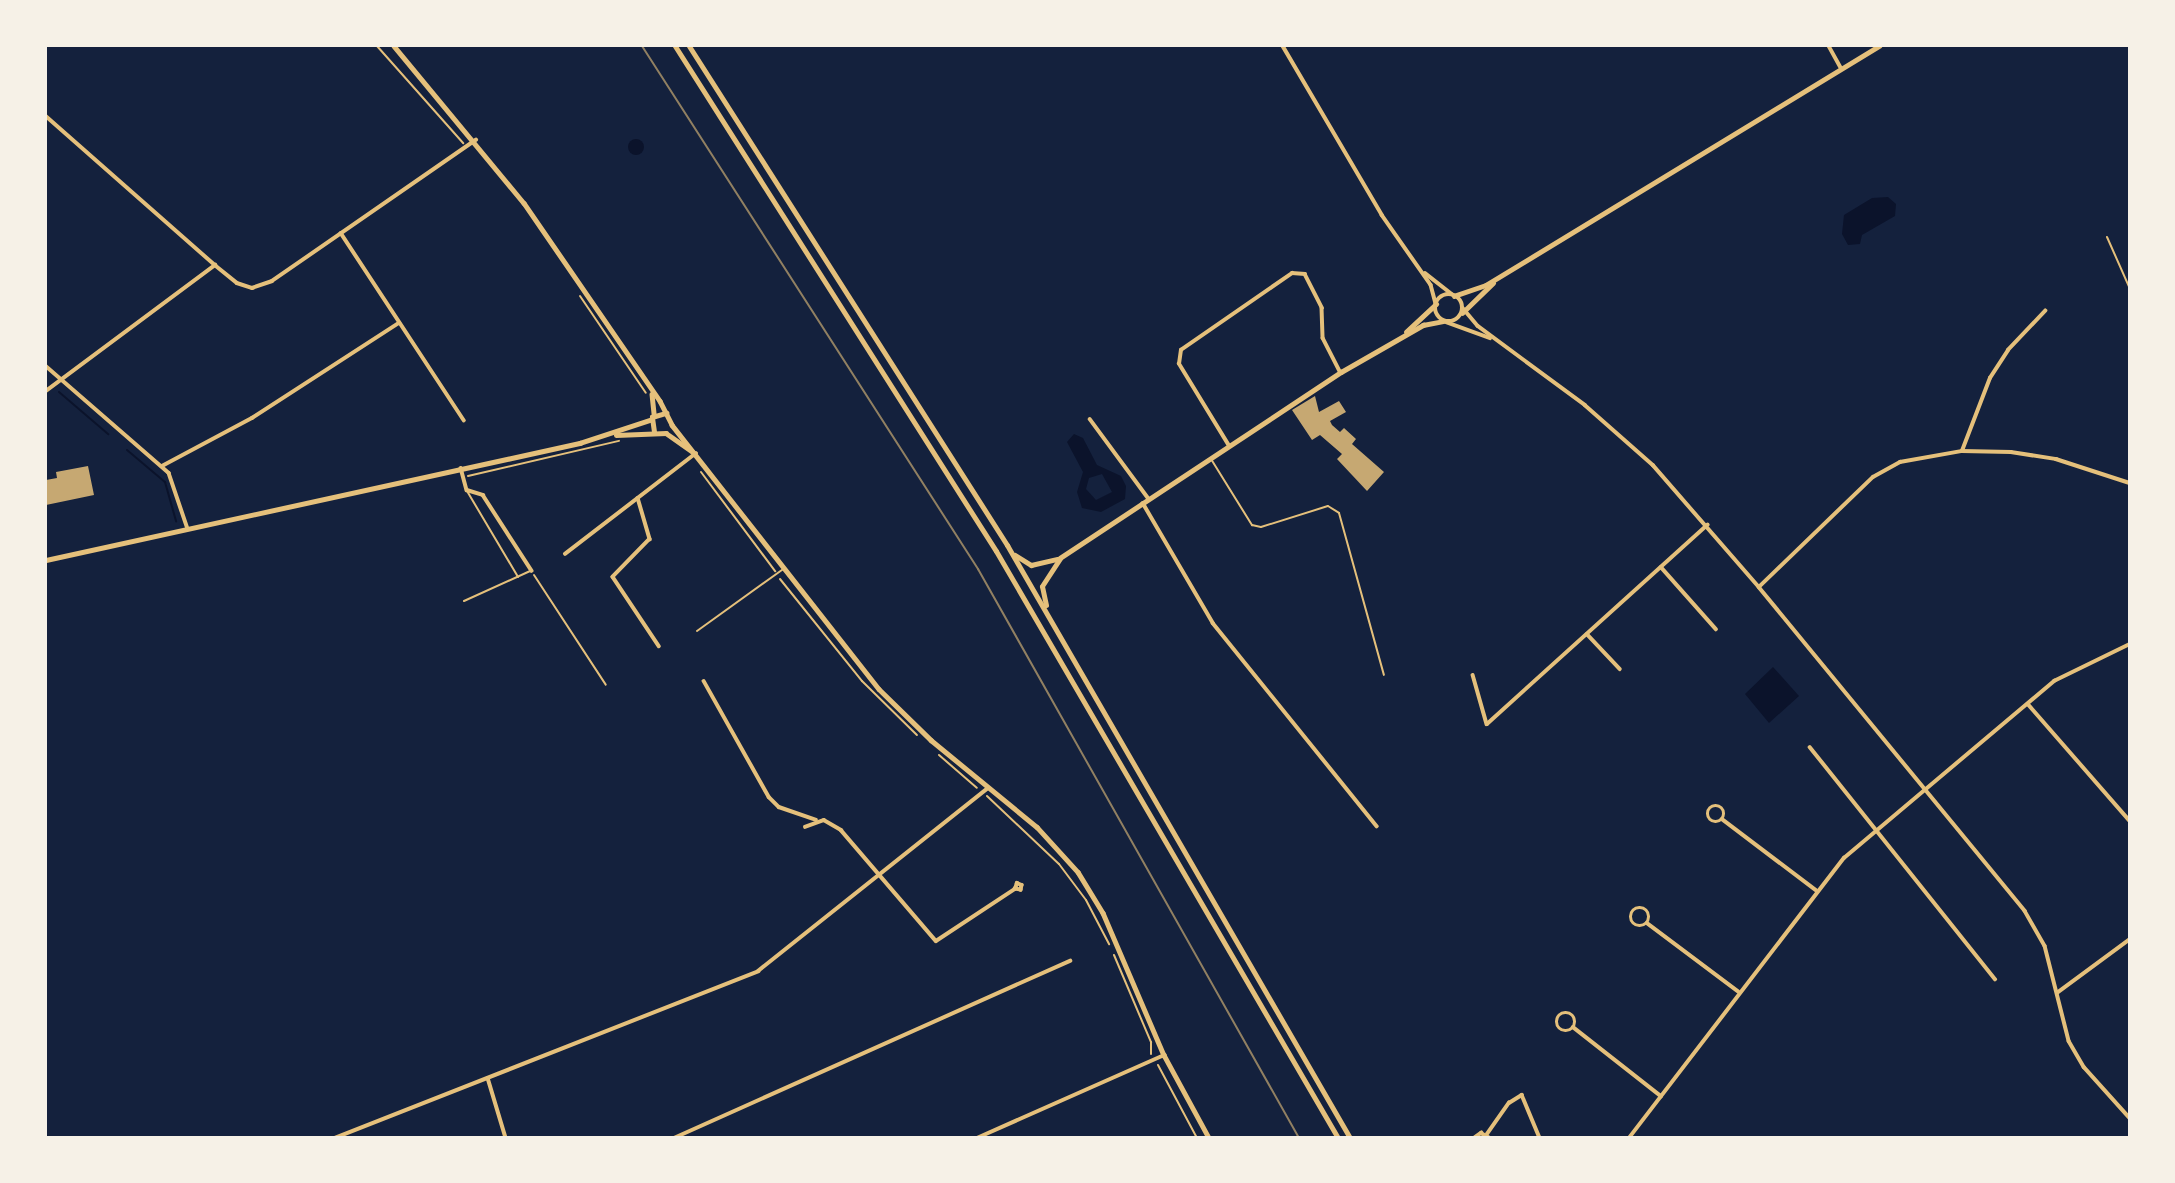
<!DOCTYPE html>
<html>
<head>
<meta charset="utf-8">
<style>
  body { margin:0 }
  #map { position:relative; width:2175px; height:1183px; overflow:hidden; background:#14213d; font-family:"Noto Sans",sans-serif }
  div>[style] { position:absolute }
  .water>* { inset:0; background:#0b132b }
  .round { border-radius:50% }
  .stream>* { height:2px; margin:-1px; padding:0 1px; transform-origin:1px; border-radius:1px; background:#0b132b }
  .building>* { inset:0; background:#c6a872 }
  .path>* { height:2px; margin:-1px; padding:0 1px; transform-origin:1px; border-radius:1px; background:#e5c07b }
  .service>* { height:2px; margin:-1px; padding:0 1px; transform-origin:1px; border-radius:1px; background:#e5c07b }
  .minor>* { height:3.5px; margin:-1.75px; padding:0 1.75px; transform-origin:1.75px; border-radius:1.75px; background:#e5c07b }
  .minor>.ring { margin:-1.75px; padding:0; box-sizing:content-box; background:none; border:3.5px solid #e5c07b; border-radius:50% }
  .tertiary>* { height:4.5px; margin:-2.25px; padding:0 2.25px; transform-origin:2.25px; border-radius:2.25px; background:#e5c07b }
  .tertiary>.ring { margin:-2.25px; padding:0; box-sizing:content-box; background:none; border:4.5px solid #e5c07b; border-radius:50% }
  .trunk>* { height:5px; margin:-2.5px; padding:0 2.5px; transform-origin:2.5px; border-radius:2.5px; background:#e5c07b }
  .rail>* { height:2px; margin:-1px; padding:0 1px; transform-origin:1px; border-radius:1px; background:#918062 }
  span { translate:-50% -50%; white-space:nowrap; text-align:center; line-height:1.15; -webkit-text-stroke:5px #f6f1e7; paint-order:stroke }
  .frame { position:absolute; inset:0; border:47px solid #f6f1e7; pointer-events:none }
</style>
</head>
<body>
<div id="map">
  <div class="water">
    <div class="round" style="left:628px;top:139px;width:16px;height:16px"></div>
    <div style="clip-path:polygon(1888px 197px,1896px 204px,1895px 216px,1862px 235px,1860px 244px,1848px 245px,1842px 234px,1844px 215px,1872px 198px)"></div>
    <div style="clip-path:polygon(evenodd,1074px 434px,1083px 438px,1097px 465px,1121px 476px,1126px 486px,1125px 499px,1101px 512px,1082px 508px,1077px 492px,1083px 472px,1067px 442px,1074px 434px,1102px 474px,1112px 492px,1096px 500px,1086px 489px,1089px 478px,1102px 474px)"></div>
    <div style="clip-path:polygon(1773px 667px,1799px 696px,1769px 723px,1745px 694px)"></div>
  </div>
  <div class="stream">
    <div style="left:59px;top:392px;width:65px;rotate:40.6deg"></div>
    <div style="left:127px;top:450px;width:50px;rotate:40.1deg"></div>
    <div style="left:165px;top:482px;width:41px;rotate:74.2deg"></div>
  </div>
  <div class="building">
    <div style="clip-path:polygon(1315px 396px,1319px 412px,1339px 401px,1346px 412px,1330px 421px,1332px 425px,1340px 432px,1344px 428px,1356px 439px,1352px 444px,1384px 472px,1367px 491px,1337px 459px,1342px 454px,1320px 435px,1312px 440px,1292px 410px)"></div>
    <div style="clip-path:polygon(88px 466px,94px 495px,46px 505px,46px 480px,57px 478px,56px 472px)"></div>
  </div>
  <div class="path">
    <div style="left:377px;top:46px;width:130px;rotate:48.4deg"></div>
    <div style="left:580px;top:296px;width:117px;rotate:55.8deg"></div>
    <div style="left:701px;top:472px;width:124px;rotate:53.2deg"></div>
    <div style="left:468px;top:476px;width:155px;rotate:-13.1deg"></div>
    <div style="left:534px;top:575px;width:131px;rotate:56.8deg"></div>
    <div style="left:780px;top:579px;width:131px;rotate:51.2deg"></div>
    <div style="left:862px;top:681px;width:77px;rotate:44.5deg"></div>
    <div style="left:939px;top:755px;width:50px;rotate:41deg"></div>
    <div style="left:987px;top:796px;width:99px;rotate:43.4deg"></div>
    <div style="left:1059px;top:864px;width:45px;rotate:53.1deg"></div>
    <div style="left:1086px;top:900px;width:50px;rotate:62.4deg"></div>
    <div style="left:1114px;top:955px;width:95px;rotate:67deg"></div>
    <div style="left:1151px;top:1042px;width:12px;rotate:90deg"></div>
    <div style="left:1158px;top:1065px;width:83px;rotate:61.9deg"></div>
  </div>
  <div class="service">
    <div style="left:2107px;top:237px;width:57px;rotate:66.1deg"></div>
    <div style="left:1211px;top:459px;width:78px;rotate:58.2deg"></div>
    <div style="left:1252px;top:525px;width:9px;rotate:13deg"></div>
    <div style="left:1261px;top:527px;width:70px;rotate:-17.4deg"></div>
    <div style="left:1328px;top:506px;width:13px;rotate:32deg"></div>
    <div style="left:1339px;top:513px;width:168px;rotate:74.5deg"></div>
    <div style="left:467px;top:491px;width:100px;rotate:59.3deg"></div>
    <div style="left:464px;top:601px;width:72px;rotate:-24.4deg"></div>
    <div style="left:697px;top:631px;width:105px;rotate:-35.7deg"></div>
  </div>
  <div class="minor">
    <div style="left:1283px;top:46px;width:196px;rotate:59.6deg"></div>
    <div style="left:1382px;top:215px;width:85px;rotate:55deg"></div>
    <div style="left:1431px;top:285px;width:20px;rotate:75deg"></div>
    <div style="left:1829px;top:46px;width:25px;rotate:61deg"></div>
    <div style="left:46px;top:116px;width:225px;rotate:41.4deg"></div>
    <div style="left:215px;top:265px;width:28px;rotate:39deg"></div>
    <div style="left:237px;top:283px;width:16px;rotate:18deg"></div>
    <div style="left:252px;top:288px;width:21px;rotate:-19deg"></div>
    <div style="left:272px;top:281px;width:248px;rotate:-34.7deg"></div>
    <div style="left:341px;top:233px;width:224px;rotate:56.7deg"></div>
    <div style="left:1425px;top:273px;width:37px;rotate:38deg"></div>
    <div style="left:1463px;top:308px;width:23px;rotate:50deg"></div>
    <div style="left:1478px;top:326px;width:133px;rotate:36.4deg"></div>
    <div style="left:1585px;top:405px;width:91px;rotate:41.4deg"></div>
    <div style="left:1653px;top:465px;width:162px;rotate:49deg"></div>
    <div style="left:1759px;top:587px;width:419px;rotate:50.6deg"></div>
    <div style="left:2025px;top:911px;width:40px;rotate:60.3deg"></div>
    <div style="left:2045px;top:946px;width:98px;rotate:75.8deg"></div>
    <div style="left:2069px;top:1041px;width:30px;rotate:60deg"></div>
    <div style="left:2084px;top:1067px;width:69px;rotate:48deg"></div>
    <div style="left:1443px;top:321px;width:50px;rotate:19.9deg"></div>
    <div style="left:46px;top:366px;width:163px;rotate:41deg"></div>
    <div style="left:169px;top:473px;width:59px;rotate:71.3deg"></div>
    <div style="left:46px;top:391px;width:211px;rotate:-36.7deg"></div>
    <div style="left:1090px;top:419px;width:99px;rotate:53.6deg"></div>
    <div style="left:1229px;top:446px;width:96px;rotate:-121.4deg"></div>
    <div style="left:1179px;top:364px;width:14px;rotate:-82deg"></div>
    <div style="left:1181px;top:350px;width:135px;rotate:-34.7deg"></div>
    <div style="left:1292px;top:273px;width:13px;rotate:4deg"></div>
    <div style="left:1305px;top:274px;width:38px;rotate:63deg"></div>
    <div style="left:1322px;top:308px;width:30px;rotate:88deg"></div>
    <div style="left:1323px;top:338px;width:38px;rotate:63deg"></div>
    <div style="left:1962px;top:451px;width:78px;rotate:-69deg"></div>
    <div style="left:1990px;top:378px;width:33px;rotate:-57deg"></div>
    <div style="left:2008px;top:350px;width:54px;rotate:-46.5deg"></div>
    <div style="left:162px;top:466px;width:102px;rotate:-28.1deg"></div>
    <div style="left:252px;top:418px;width:175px;rotate:-32.9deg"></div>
    <div style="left:461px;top:468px;width:23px;rotate:75deg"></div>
    <div style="left:467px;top:490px;width:17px;rotate:17deg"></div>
    <div style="left:483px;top:495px;width:90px;rotate:57.2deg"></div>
    <div style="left:638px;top:498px;width:43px;rotate:73.7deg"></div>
    <div style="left:650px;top:539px;width:53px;rotate:134.2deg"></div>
    <div style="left:613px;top:577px;width:83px;rotate:56.3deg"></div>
    <div style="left:1143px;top:503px;width:139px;rotate:59.7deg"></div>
    <div style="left:1213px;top:623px;width:261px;rotate:51.1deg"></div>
    <div style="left:565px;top:554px;width:165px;rotate:-37.6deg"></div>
    <div style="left:1661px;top:567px;width:83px;rotate:48.4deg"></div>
    <div style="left:1759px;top:587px;width:158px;rotate:-44deg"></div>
    <div style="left:1873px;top:477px;width:31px;rotate:-29deg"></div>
    <div style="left:1900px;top:462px;width:63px;rotate:-10.1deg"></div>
    <div style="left:1962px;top:451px;width:49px;rotate:1.2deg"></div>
    <div style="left:2011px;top:452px;width:46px;rotate:8.8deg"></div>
    <div style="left:2056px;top:459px;width:78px;rotate:18deg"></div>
    <div style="left:1587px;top:634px;width:48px;rotate:46.7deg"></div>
    <div style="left:1473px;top:675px;width:51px;rotate:74.1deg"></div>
    <div style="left:1487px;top:724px;width:297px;rotate:-42.1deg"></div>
    <div style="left:704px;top:681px;width:133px;rotate:60.7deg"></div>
    <div style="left:769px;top:797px;width:14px;rotate:45deg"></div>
    <div style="left:779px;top:807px;width:39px;rotate:19deg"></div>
    <div style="left:2028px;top:704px;width:155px;rotate:48.9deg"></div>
    <div style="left:1810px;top:747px;width:297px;rotate:51.4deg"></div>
    <div class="ring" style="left:1708px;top:806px;width:12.5px;height:12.5px"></div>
    <div style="left:1722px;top:819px;width:118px;rotate:37.1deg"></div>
    <div style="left:805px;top:827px;width:20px;rotate:-20deg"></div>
    <div style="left:824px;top:820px;width:20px;rotate:30deg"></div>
    <div style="left:841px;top:830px;width:146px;rotate:49.4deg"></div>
    <div style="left:936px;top:941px;width:95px;rotate:-33.4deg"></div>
    <div style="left:1015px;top:889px;width:6px;rotate:-72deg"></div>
    <div style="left:1017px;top:883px;width:5px;rotate:22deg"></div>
    <div style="left:1022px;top:885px;width:5px;rotate:101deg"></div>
    <div style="left:1021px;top:890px;width:6px;rotate:-171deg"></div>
    <div class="ring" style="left:1631px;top:908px;width:14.5px;height:14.5px"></div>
    <div style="left:1647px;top:923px;width:114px;rotate:36.8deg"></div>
    <div style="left:2057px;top:993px;width:91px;rotate:-36.5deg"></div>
    <div class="ring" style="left:1557px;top:1013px;width:14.5px;height:14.5px"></div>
    <div style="left:1573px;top:1027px;width:112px;rotate:38.1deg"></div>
    <div style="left:488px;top:1078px;width:63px;rotate:73.3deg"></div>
    <div style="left:1487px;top:1134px;width:38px;rotate:-55deg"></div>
    <div style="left:1509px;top:1103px;width:15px;rotate:-32deg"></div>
    <div style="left:1522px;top:1095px;width:47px;rotate:67.3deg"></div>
    <div style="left:335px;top:1138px;width:455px;rotate:-21.5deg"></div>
    <div style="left:758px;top:971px;width:294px;rotate:-38.5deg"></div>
    <div style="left:674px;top:1138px;width:434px;rotate:-24.1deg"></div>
    <div style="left:977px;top:1138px;width:205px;rotate:-23.9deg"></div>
    <div style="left:1474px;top:1138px;width:9px;rotate:-36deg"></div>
    <div style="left:1481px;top:1133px;width:10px;rotate:29deg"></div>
    <div style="left:1629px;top:1138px;width:353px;rotate:-52.5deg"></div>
    <div style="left:1844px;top:858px;width:275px;rotate:-40.1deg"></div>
    <div style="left:2054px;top:681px;width:85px;rotate:-26deg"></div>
  </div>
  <div class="tertiary">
    <div style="left:394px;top:46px;width:204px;rotate:50.4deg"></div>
    <div style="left:524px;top:203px;width:240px;rotate:55.5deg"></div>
    <div style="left:660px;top:401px;width:27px;rotate:63deg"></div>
    <div class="ring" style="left:1435px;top:294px;width:23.5px;height:23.5px"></div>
    <div style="left:1454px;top:296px;width:34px;rotate:-19deg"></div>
    <div style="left:1486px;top:285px;width:460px;rotate:-31.3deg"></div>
    <div style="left:1462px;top:313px;width:43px;rotate:-44.1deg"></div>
    <div style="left:1406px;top:332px;width:41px;rotate:-43deg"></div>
    <div style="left:652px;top:394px;width:20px;rotate:84deg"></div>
    <div style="left:672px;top:425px;width:335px;rotate:51.9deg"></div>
    <div style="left:879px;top:689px;width:73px;rotate:44.4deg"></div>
    <div style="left:931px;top:740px;width:137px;rotate:39.4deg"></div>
    <div style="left:1037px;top:827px;width:61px;rotate:47.7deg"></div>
    <div style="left:1078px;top:872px;width:48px;rotate:58.6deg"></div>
    <div style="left:1103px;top:913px;width:155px;rotate:66.8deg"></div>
    <div style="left:1164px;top:1055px;width:94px;rotate:61.5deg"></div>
    <div style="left:654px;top:432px;width:15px;rotate:-98deg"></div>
    <div style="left:652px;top:417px;width:15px;rotate:-16deg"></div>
    <div style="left:616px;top:435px;width:50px;rotate:-2.3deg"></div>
    <div style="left:666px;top:433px;width:32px;rotate:35deg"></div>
    <div style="left:1060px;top:558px;width:337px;rotate:-33.5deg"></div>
    <div style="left:1341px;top:372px;width:95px;rotate:-29.8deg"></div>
    <div style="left:1423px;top:325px;width:20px;rotate:-11deg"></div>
    <div style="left:46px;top:560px;width:547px;rotate:-12.36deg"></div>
    <div style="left:580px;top:443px;width:74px;rotate:-18.2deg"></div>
  </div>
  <div class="trunk">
    <div style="left:675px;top:46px;width:598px;rotate:57.56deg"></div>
    <div style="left:996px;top:551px;width:679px;rotate:59.77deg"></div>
    <div style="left:689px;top:46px;width:592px;rotate:57.49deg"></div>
    <div style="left:1007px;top:545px;width:685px;rotate:59.95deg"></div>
    <div style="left:1015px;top:555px;width:19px;rotate:32deg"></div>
    <div style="left:1031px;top:565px;width:27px;rotate:-13deg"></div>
    <div style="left:1046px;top:605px;width:19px;rotate:-102deg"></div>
    <div style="left:1042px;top:586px;width:33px;rotate:-57deg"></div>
  </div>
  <div class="rail">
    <div style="left:642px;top:46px;width:622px;rotate:57.28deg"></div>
    <div style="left:978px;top:569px;width:653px;rotate:60.57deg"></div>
  </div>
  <div class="frame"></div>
</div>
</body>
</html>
